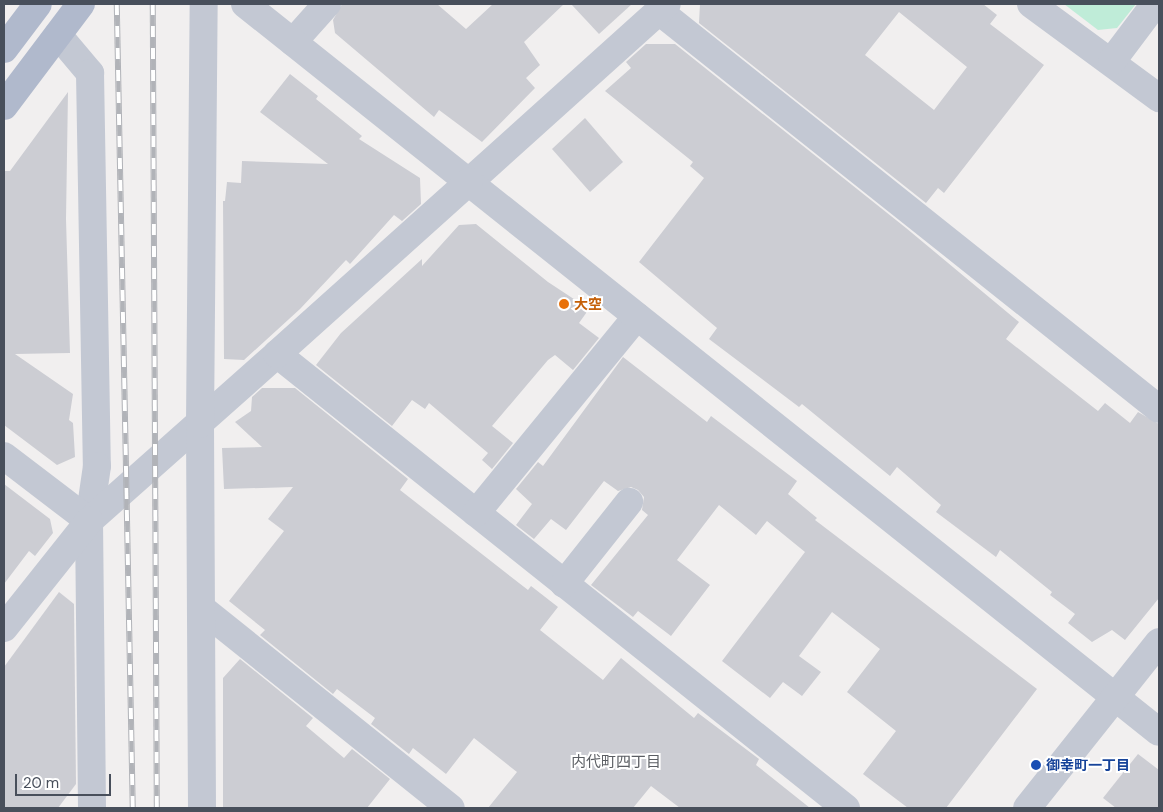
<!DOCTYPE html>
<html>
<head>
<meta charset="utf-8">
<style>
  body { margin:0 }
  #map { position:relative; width:1163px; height:812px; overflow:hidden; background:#f1efef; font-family:"DM Sans","Noto Sans JP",sans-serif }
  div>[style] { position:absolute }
  .green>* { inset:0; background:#bfecd8 }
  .building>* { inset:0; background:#cccdd3 }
  .minor>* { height:28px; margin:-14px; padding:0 14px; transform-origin:14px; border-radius:14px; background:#c3c8d3 }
  .tertiary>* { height:28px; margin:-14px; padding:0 14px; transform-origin:14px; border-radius:14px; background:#c3c8d3 }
  .primary>* { height:28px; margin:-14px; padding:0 14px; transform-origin:14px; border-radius:14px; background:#b0b9cc }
  .rail>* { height:5.5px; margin-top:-2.75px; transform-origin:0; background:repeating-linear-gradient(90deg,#fff 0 11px,#b1b3b8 0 22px); box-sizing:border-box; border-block:1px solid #b1b3b8 }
  .dots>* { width:14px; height:14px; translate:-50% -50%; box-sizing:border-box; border:2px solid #fff; border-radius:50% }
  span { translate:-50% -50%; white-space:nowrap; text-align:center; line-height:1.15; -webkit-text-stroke:4px #fff; paint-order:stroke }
  .food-label { font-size:14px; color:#c56008; font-weight:700 }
  .left { translate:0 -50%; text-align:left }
  .transit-label { font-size:14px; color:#164399; font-weight:700 }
  .neighbourhood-label { font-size:15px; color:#5b5e63 }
  .frame { position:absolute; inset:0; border:5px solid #484f5b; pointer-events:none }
  .scale { position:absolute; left:15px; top:774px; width:96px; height:22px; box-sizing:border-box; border:2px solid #484f5b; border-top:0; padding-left:6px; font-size:15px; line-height:18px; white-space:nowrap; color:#484f5b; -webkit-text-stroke:4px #fff; paint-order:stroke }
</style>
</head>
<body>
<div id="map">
  <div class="green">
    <div style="clip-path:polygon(1064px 4px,1136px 4px,1117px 28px,1098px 30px)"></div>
  </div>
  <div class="building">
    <div style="clip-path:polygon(342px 4px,437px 4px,466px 29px,493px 4px,564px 4px,524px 42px,540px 65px,526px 78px,535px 88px,482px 142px,439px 110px,434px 117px,335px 33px,333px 20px)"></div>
    <div style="clip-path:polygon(571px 4px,632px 4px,599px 34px)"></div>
    <div style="clip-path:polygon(evenodd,700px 4px,983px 4px,997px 15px,990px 24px,1044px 65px,944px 193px,938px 188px,926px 203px,699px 23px,700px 4px,899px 12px,967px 67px,934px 110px,865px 55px,899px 12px)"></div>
    <div style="clip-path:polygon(646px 44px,675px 44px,906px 228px,1019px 322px,1006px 339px,1098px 411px,1105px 403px,1130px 423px,1138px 412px,1159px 424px,1159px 598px,1125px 640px,1112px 630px,1092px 642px,1068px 623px,1075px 614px,1050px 595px,1052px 592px,1000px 550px,996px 557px,936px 512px,941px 505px,897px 467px,890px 476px,802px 404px,799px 407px,709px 339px,717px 328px,639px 262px,704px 178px,690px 166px,693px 162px,605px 91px,631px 68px,626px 62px)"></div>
    <div style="clip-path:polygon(290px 74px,318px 96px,316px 99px,362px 136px,359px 139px,420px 178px,421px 204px,402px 221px,394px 215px,350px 264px,346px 260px,300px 309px,244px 360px,224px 359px,223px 201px,225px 201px,227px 182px,241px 183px,242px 161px,328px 164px,260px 112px)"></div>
    <div style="clip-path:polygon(68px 92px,66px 219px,70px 353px,15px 354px,73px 394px,69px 420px,73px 423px,75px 457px,57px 465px,4px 425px,4px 171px,10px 171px)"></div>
    <div style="clip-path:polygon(585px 118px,623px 162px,590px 192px,552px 149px)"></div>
    <div style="clip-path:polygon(476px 224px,548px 282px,589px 309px,579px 323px,599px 338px,573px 370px,555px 355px,548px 360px,492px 426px,513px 443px,492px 469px,482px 460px,488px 453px,429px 403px,425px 409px,412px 400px,392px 426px,316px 365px,341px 333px,422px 259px,422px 266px,459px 225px)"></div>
    <div style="clip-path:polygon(623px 357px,707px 422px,711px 416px,797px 481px,788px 494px,817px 518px,815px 520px,1037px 689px,946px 808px,908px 808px,863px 774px,896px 731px,847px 692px,880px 649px,832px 612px,799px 656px,821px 672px,802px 696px,783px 682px,770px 698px,722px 661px,805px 552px,767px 521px,756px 535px,719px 505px,677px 560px,710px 585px,671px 636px,638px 611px,633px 617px,591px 585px,648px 515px,642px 510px,644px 497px,638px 490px,631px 487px,618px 491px,604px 481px,566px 530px,551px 519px,534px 539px,516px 525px,532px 504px,516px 489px,538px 462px,543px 466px)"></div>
    <div style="clip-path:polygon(262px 388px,295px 388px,408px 479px,400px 490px,528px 590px,531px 586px,558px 607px,540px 630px,603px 680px,621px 658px,694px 718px,698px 713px,759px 759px,756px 765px,810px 808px,680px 808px,651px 786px,633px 808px,488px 808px,517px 772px,474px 738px,446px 774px,413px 748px,409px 754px,371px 724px,375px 718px,337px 689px,333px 694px,260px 635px,265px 630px,229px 601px,284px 531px,268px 519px,293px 487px,224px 489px,222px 448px,262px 447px,235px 422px,251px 411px,252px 397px)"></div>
    <div style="clip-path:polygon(4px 484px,50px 519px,53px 533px,35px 556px,29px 551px,4px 584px)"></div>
    <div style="clip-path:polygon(59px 592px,74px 604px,76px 784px,58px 808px,4px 808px,4px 667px)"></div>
    <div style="clip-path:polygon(240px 659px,313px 718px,306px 726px,344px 758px,352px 749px,390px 779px,367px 808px,223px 808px,223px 678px)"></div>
    <div style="clip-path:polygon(1138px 754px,1159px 770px,1159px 808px,1116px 808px,1103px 798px)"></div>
  </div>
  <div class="minor">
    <div style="left:1031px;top:4px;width:159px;rotate:36.3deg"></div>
    <div style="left:659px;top:11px;width:639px;rotate:38.52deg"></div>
    <div style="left:58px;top:35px;width:50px;rotate:49.9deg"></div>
    <div style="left:90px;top:73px;width:393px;rotate:89deg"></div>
    <div style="left:97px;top:466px;width:56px;rotate:98.3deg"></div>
    <div style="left:89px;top:521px;width:287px;rotate:89.4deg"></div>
    <div style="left:293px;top:42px;width:51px;rotate:-48.2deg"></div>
    <div style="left:1112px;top:61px;width:71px;rotate:-53deg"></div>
    <div style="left:469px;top:182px;width:266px;rotate:-42deg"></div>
    <div style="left:4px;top:456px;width:107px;rotate:37.4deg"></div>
    <div style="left:89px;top:521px;width:251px;rotate:-41.6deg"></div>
    <div style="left:277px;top:354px;width:728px;rotate:38.59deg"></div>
    <div style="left:476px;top:513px;width:254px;rotate:-50.7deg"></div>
    <div style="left:564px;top:584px;width:105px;rotate:-51.6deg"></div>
    <div style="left:201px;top:608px;width:320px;rotate:38.7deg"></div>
    <div style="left:202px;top:808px;width:384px;rotate:-90.3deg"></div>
    <div style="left:200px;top:424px;width:420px;rotate:-89.5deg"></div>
  </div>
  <div class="tertiary">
    <div style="left:245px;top:4px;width:1168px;rotate:38.54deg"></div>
    <div style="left:277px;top:354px;width:258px;rotate:-41.9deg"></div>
    <div style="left:4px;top:628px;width:137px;rotate:-51.5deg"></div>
    <div style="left:1027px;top:808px;width:212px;rotate:-51.5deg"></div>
  </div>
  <div class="primary">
    <div style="left:4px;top:49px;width:56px;rotate:-52.9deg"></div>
    <div style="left:4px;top:106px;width:128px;rotate:-53deg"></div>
  </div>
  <div class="rail">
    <div style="left:117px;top:4px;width:804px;rotate:88.86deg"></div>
    <div style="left:153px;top:4px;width:804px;rotate:89.71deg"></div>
  </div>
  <div class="dots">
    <div style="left:564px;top:304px;background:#e8710a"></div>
    <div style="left:1036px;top:765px;background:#1a4fb4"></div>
  </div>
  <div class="food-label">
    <span class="left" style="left:574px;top:304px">大空</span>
  </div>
  <div class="transit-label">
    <span class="left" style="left:1046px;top:765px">御幸町一丁目</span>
  </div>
  <div class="neighbourhood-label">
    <span style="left:616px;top:763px">内代町四丁目</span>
  </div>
  <div class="frame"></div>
  <div class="scale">20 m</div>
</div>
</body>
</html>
